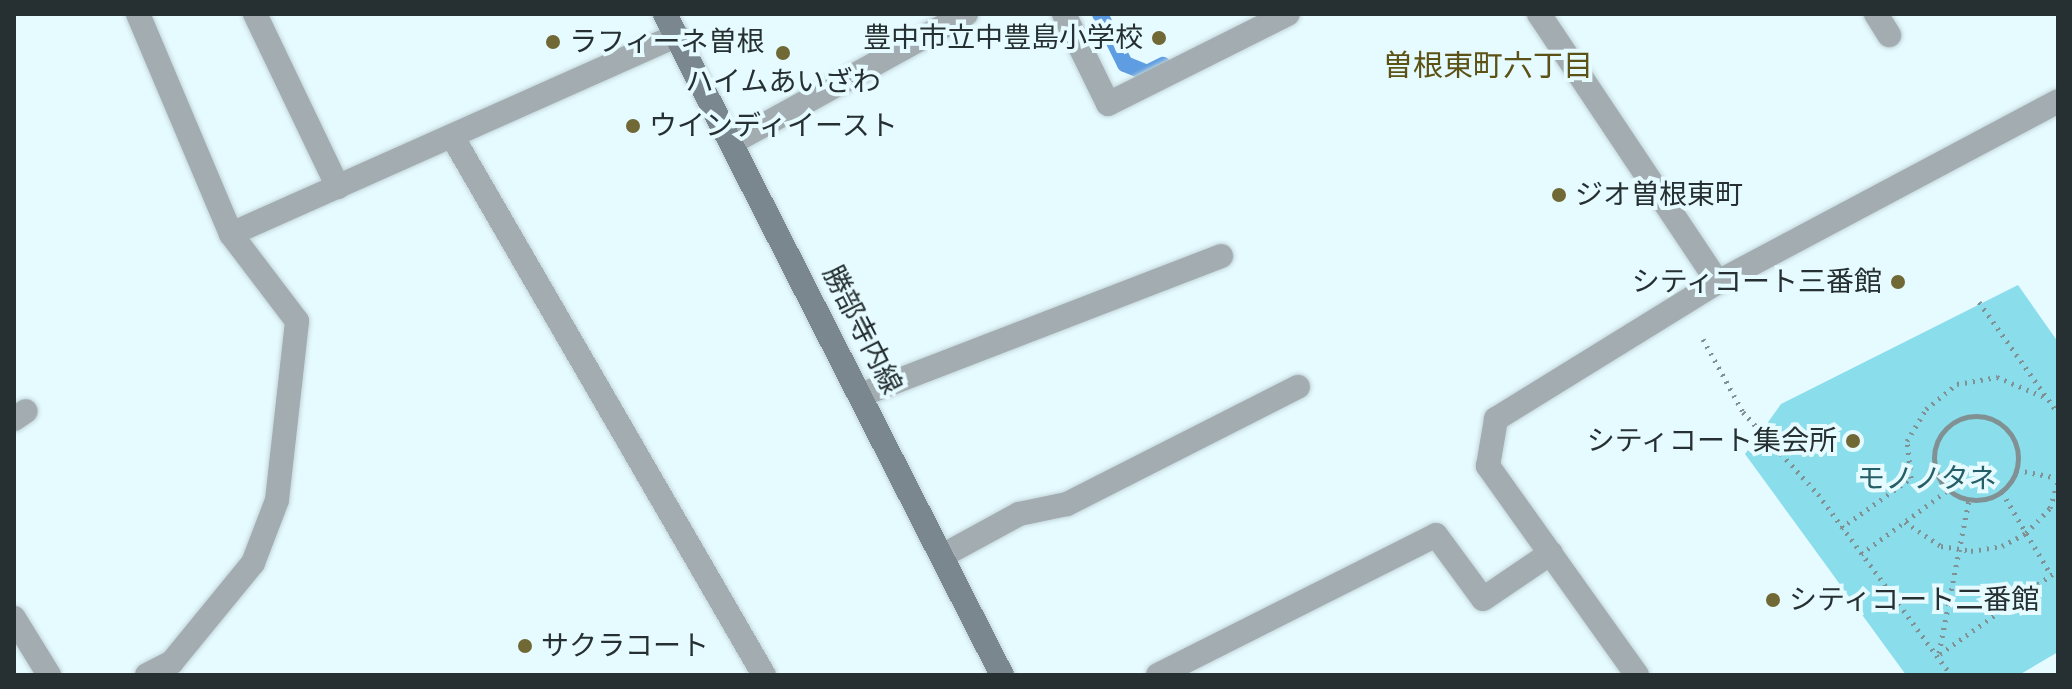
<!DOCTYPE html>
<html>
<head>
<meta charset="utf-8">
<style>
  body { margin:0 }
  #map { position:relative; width:2072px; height:689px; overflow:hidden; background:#e6fbff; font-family:Karla,"Noto Sans JP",sans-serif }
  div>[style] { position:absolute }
  .green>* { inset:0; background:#8adeec }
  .stream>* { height:16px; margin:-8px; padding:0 8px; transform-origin:8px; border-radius:8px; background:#5e9de1 }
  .path>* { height:5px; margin-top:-2.5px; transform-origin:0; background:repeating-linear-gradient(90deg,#819193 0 2px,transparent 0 8px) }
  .path>.ring { margin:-2.5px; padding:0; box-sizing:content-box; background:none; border:5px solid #819193; border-radius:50% }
  .roads { filter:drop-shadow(0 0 2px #c3d6da) drop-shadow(0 0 2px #c3d6da) }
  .lane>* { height:24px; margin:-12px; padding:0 12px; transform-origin:12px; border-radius:12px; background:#a2acb1 }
  .street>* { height:24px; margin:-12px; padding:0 12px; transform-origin:12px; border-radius:12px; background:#a2acb1 }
  .secondary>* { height:24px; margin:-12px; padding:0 12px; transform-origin:12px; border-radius:12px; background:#7a878f }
  .dots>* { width:22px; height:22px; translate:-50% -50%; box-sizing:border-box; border:4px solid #e6fbff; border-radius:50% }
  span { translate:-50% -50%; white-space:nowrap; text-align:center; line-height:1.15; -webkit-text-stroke:8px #e6fbff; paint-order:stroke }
  .poi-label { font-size:28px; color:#263032 }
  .right { translate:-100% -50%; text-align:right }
  .left { translate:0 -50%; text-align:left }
  .street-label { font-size:28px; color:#263032 }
  .park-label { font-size:28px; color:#255e67 }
  .neighbourhood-label { font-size:30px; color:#5c5215 }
  .frame { position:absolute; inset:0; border:16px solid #263032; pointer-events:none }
</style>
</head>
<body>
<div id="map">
  <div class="green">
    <div style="clip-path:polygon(2018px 285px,2058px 342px,2058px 652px,2019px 675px,1906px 675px,1745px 454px,1781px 404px)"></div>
  </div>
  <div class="stream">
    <div style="left:1100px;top:14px;width:56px;rotate:63.4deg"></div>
    <div style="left:1125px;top:64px;width:24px;rotate:22deg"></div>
    <div style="left:1147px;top:73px;width:18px;rotate:-27deg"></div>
  </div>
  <div class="path">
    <div style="left:1979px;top:302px;width:136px;rotate:54.6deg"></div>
    <div style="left:1703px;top:339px;width:83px;rotate:61.3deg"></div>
    <div style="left:1743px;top:412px;width:111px;rotate:47.6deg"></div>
    <div style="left:1818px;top:494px;width:225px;rotate:53.7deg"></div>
    <div class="ring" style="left:1934px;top:416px;width:79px;height:79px"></div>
    <div style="left:2017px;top:470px;width:42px;rotate:11deg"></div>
    <div style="left:2002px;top:492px;width:96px;rotate:59.4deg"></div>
    <div style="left:1905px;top:522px;width:43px;rotate:33.7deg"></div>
    <div style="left:1941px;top:546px;width:30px;rotate:9deg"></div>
    <div style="left:1971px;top:551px;width:31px;rotate:-9deg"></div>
    <div style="left:2002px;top:546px;width:27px;rotate:-28deg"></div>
    <div style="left:2026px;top:533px;width:35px;rotate:-46deg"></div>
    <div style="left:2050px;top:508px;width:27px;rotate:-73deg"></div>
    <div style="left:1841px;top:528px;width:86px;rotate:-35.5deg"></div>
    <div style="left:1911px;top:478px;width:37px;rotate:-96deg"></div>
    <div style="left:1907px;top:441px;width:37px;rotate:-59deg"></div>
    <div style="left:1926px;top:409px;width:40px;rotate:-39deg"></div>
    <div style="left:1957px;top:384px;width:41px;rotate:-9.9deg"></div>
    <div style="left:1997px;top:377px;width:54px;rotate:22.8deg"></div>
    <div style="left:1861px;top:554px;width:108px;rotate:-36.3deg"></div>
    <div style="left:1939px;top:653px;width:156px;rotate:-78.9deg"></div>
    <div style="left:1940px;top:654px;width:145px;rotate:-35.4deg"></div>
  </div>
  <div class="roads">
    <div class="lane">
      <div style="left:1539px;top:14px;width:322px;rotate:56.3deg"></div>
      <div style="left:1876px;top:14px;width:25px;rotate:58deg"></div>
      <div style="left:452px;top:136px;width:623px;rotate:59.94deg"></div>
      <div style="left:861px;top:395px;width:386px;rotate:-21.1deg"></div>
      <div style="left:14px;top:419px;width:14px;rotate:-34deg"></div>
      <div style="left:942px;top:556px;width:88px;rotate:-28.6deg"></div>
      <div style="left:1019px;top:514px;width:49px;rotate:-11.8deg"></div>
      <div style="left:1067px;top:504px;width:259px;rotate:-26.9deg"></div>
      <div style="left:1637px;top:675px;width:257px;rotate:-125.5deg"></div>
      <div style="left:1488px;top:466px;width:48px;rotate:-80.3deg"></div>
      <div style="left:1496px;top:419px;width:261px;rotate:-31.7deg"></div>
      <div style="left:1718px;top:282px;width:385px;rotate:-28deg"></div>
    </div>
    <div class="street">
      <div style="left:138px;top:14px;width:239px;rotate:67.1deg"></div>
      <div style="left:255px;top:14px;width:192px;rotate:64.4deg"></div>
      <div style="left:1064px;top:14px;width:100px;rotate:63.9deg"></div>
      <div style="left:1108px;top:104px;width:201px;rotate:-26.6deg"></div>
      <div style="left:733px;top:142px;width:266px;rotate:-28.8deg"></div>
      <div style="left:14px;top:618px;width:67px;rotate:58.4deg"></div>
      <div style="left:147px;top:675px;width:28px;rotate:-27deg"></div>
      <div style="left:172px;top:662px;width:128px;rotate:-50.7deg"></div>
      <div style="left:253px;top:563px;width:67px;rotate:-69.1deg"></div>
      <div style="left:277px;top:500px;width:180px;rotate:-83.6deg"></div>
      <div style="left:297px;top:321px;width:109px;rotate:-127.2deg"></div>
      <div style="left:231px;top:234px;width:488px;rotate:-24deg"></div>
      <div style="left:1158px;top:675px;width:311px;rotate:-26.7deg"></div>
      <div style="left:1436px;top:535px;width:79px;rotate:53.7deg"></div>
      <div style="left:1483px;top:599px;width:82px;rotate:-34.1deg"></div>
    </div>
    <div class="secondary">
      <div style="left:665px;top:14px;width:742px;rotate:62.99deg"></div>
    </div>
  </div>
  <div class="dots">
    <div style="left:1159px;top:38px;background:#706835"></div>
    <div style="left:553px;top:42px;background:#706835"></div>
    <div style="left:783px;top:53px;background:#706835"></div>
    <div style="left:633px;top:126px;background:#706835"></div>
    <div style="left:1559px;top:195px;background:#706835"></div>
    <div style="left:1898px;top:282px;background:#706835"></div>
    <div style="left:1853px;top:441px;background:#706835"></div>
    <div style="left:1773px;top:600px;background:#706835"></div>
    <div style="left:525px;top:646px;background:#706835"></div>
  </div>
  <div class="poi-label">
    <span class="right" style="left:1143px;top:38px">豊中市立中豊島小学校</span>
    <span class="left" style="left:569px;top:42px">ラフィーネ曽根</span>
    <span style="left:783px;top:82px">ハイムあいざわ</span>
    <span class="left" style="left:649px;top:126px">ウインディイースト</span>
    <span class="left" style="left:1575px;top:195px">ジオ曽根東町</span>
    <span class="right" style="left:1882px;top:282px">シティコート三番館</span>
    <span class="right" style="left:1837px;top:441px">シティコート集会所</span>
    <span class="left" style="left:1789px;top:600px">シティコート二番館</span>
    <span class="left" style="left:541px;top:646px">サクラコート</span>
  </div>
  <div class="street-label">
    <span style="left:862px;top:330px;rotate:63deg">勝部寺内線</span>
  </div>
  <div class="park-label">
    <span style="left:1927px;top:479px">モノノタネ</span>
  </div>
  <div class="neighbourhood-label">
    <span style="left:1488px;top:66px">曽根東町六丁目</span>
  </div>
  <div class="frame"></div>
</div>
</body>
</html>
